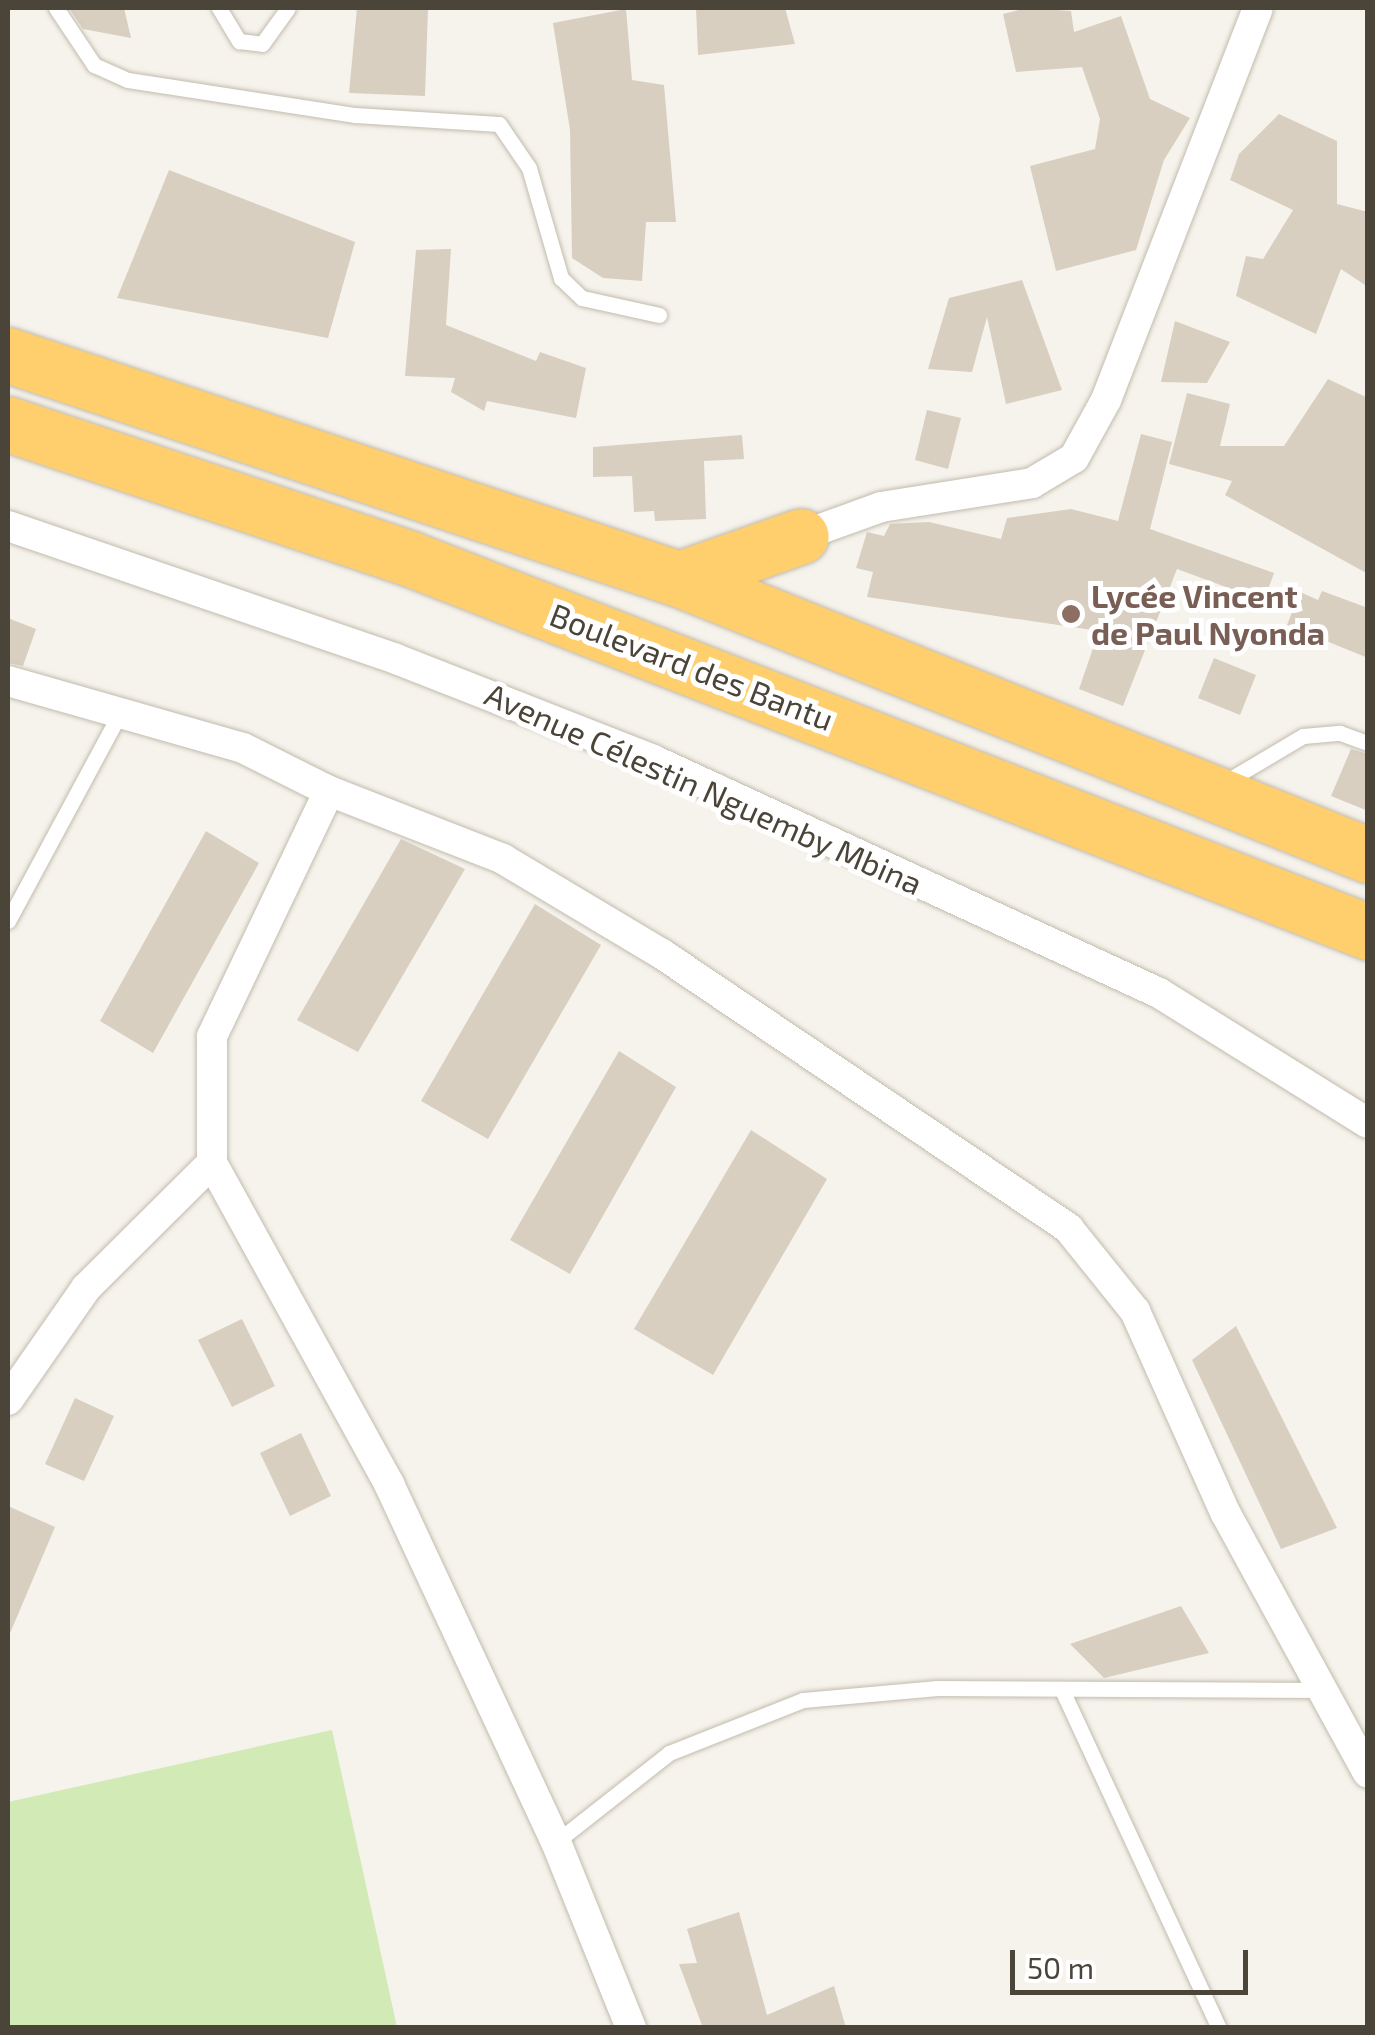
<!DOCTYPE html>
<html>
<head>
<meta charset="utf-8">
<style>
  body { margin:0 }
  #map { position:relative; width:1375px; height:2035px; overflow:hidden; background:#f6f3ec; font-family:"Exo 2",sans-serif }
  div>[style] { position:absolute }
  .green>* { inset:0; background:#d2eab5 }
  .building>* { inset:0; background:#d8cfc1 }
  .roads { filter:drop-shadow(0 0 2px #c2bbae) drop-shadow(0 0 2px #c2bbae) }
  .lane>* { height:15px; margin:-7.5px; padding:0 7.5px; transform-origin:7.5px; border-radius:7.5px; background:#fff }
  .street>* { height:30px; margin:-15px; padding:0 15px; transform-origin:15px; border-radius:15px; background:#fff }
  .highway>* { height:55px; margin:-27.5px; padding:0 27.5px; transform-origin:27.5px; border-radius:27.5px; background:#ffcf6e }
  .dots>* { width:28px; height:28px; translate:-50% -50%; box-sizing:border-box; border:5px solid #fff; border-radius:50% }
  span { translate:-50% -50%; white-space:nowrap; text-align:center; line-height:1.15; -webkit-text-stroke:10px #fff; paint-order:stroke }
  .education-label { font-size:32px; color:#785e54; font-weight:700 }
  .left { translate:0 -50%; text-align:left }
  .street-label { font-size:32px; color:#4b4439 }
  .frame { position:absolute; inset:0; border:10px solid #4b4439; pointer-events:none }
  .scale { position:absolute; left:1010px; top:1950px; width:238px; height:45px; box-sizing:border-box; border:5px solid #4b4439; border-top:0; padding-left:12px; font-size:30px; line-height:35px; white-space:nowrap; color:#4b4439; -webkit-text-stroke:8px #fff; paint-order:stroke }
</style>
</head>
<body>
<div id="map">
  <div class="green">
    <div style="clip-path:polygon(332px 1730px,397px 2027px,8px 2027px,8px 1802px)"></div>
  </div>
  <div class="building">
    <div style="clip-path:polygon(69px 8px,124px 8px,131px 38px,83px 29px)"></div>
    <div style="clip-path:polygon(357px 8px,428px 8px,425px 96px,349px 93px)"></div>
    <div style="clip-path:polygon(696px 8px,785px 8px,795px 44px,698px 55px)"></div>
    <div style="clip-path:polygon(1027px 8px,1071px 11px,1074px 32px,1121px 16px,1150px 99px,1190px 118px,1164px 160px,1136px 250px,1056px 271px,1030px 166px,1095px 149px,1100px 119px,1082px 67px,1016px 72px,1003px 14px)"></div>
    <div style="clip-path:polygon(626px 9px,632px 80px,664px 85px,676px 222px,646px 222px,642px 281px,603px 278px,572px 258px,570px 130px,553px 23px)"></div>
    <div style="clip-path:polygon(1279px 114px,1337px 141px,1337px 204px,1368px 212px,1368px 287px,1341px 269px,1316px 334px,1236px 296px,1246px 256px,1263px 259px,1293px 210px,1230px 180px,1239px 154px)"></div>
    <div style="clip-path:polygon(169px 170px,355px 242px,328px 338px,117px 298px)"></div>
    <div style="clip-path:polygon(451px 249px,446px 325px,536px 361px,540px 352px,586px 368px,576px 418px,487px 401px,484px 411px,451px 392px,455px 378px,405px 376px,416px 250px)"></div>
    <div style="clip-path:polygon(1022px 280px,1062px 390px,1006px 404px,987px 317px,972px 372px,928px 369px,949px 298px)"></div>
    <div style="clip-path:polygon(1175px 321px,1230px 342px,1207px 383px,1161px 382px)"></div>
    <div style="clip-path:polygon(1328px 379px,1368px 398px,1368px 574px,1225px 495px,1232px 481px,1169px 464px,1187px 393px,1230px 404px,1220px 446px,1284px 446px)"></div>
    <div style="clip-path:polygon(927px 410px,961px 418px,948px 469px,915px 460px)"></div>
    <div style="clip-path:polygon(1141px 434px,1172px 442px,1150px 529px,1274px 573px,1264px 601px,1177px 569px,1123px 706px,1079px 689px,1099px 631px,867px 597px,873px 572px,856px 568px,867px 532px,884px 536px,890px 524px,929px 522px,1001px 539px,1007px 518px,1071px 509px,1118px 521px)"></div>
    <div style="clip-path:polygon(742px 435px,744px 459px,704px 461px,706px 519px,655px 521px,654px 511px,634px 512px,632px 476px,593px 477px,593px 447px)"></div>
    <div style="clip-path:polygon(1322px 591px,1368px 608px,1368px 658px,1287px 625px,1300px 592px,1318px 600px)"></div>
    <div style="clip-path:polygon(8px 618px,36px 629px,23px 666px,8px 663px)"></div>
    <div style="clip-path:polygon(1214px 658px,1256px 675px,1240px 715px,1198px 698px)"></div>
    <div style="clip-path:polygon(1351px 749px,1368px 754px,1368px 811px,1331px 796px)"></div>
    <div style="clip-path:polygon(206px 831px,259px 863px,153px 1053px,100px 1021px)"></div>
    <div style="clip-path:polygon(401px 839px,465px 869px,358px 1052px,297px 1020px)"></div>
    <div style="clip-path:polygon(535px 904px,601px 945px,488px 1139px,421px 1101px)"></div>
    <div style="clip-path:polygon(619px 1051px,676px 1087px,570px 1274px,510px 1240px)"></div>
    <div style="clip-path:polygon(751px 1130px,827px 1179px,713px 1375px,634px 1329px)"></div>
    <div style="clip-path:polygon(242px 1319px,275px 1386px,232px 1407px,198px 1340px)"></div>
    <div style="clip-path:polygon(1236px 1326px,1337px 1528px,1281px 1549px,1192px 1360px)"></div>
    <div style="clip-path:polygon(75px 1398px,114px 1416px,84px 1481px,45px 1464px)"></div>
    <div style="clip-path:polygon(301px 1433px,331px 1496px,290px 1516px,260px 1453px)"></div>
    <div style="clip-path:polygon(8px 1506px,55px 1527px,8px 1638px)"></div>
    <div style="clip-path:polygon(1181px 1606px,1209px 1653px,1104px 1678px,1070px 1644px)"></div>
    <div style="clip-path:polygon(739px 1912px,767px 2015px,834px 1986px,846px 2028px,703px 2028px,679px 1964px,697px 1963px,687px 1929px)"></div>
  </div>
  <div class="roads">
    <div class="lane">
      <div style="left:56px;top:8px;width:69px;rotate:56.3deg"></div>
      <div style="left:94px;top:65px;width:37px;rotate:24deg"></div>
      <div style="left:128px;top:80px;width:230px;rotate:8.8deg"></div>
      <div style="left:355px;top:115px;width:144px;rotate:3.6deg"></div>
      <div style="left:499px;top:124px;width:53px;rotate:55.7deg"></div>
      <div style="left:529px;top:168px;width:115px;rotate:73.8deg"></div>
      <div style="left:561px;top:278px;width:29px;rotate:44deg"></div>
      <div style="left:582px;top:298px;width:79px;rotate:12.4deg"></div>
      <div style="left:219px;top:8px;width:39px;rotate:59deg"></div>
      <div style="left:239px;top:41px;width:23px;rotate:7deg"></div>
      <div style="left:262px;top:44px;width:44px;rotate:-54.2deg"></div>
      <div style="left:1222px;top:784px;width:94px;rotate:-30.7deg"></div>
      <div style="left:1303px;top:736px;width:37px;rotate:-5deg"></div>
      <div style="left:1340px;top:733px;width:30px;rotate:20deg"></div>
      <div style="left:8px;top:921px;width:238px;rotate:-61.7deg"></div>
      <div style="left:1062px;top:1690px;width:373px;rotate:65.1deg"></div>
      <div style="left:556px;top:1842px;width:144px;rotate:-38.2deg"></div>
      <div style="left:669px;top:1753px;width:144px;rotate:-21.6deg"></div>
      <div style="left:803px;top:1700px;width:135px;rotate:-5.1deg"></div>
      <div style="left:937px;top:1688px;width:380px;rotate:0.3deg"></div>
    </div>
    <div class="street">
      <div style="left:8px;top:526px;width:410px;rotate:18.9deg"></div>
      <div style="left:396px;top:659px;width:274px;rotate:21.4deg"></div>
      <div style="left:651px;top:759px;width:559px;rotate:24.73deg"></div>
      <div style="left:1159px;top:993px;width:246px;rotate:31.9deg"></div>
      <div style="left:801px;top:536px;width:85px;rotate:-19.9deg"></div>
      <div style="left:881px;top:507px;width:153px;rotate:-9deg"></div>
      <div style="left:1032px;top:483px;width:49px;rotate:-30.8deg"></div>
      <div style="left:1074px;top:458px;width:66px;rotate:-61.1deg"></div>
      <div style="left:1106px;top:400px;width:420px;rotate:-68.8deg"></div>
      <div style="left:8px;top:681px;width:244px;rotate:15.9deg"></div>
      <div style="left:243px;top:748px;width:96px;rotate:26.6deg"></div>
      <div style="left:329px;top:791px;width:272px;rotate:115.5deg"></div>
      <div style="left:212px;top:1036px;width:127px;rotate:90deg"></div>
      <div style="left:212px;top:1163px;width:367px;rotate:61.1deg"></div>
      <div style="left:389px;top:1484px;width:395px;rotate:65deg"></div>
      <div style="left:556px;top:1842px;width:201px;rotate:68deg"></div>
      <div style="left:329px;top:791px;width:187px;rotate:21.3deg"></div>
      <div style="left:503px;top:859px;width:185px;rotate:30.9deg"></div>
      <div style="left:662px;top:954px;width:491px;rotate:34deg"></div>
      <div style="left:1069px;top:1229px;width:105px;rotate:51.2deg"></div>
      <div style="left:1135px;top:1311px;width:222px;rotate:65.9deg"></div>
      <div style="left:1226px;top:1514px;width:295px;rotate:61.3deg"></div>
      <div style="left:8px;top:1400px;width:136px;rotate:-55.1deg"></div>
      <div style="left:86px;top:1288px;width:177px;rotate:-44.8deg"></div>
    </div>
    <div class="highway">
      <div style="left:8px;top:355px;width:707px;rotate:18.46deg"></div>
      <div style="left:679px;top:579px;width:742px;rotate:21.83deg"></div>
      <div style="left:8px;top:424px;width:425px;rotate:18.5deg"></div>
      <div style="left:411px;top:559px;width:1027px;rotate:21.29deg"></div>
      <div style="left:679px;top:579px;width:129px;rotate:-19.4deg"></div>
    </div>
  </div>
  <div class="dots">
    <div style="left:1071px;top:614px;background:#8d6e63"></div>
  </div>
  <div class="education-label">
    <span class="left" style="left:1091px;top:614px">Lycée Vincent<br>de Paul Nyonda</span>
  </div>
  <div class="street-label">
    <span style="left:692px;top:666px;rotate:21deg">Boulevard des Bantu</span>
    <span style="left:704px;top:788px;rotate:24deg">Avenue Célestin Nguemby Mbina</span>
  </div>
  <div class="frame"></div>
  <div class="scale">50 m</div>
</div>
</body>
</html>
